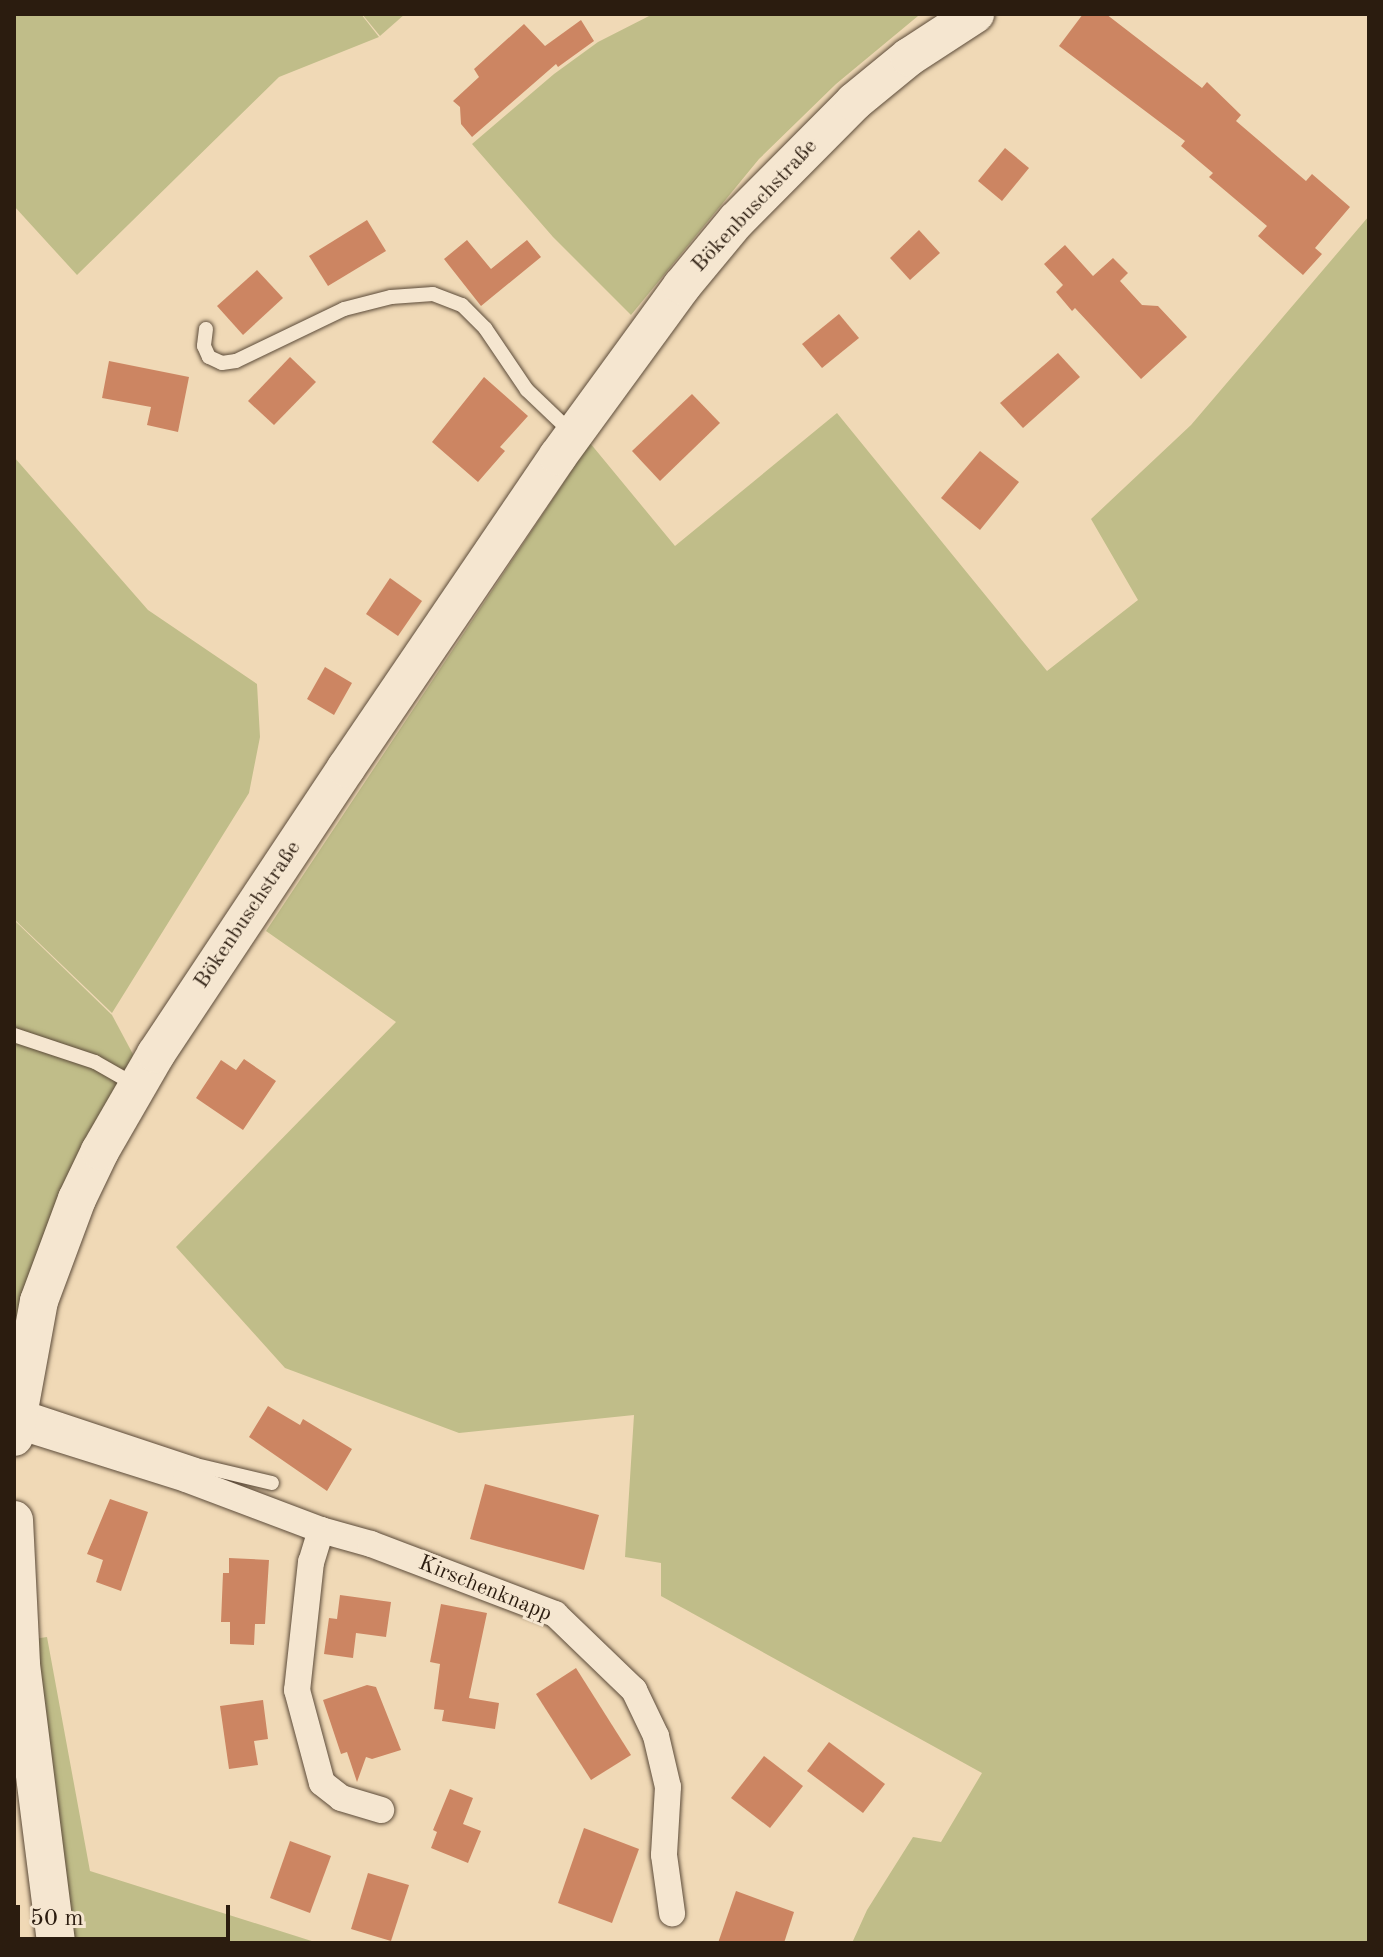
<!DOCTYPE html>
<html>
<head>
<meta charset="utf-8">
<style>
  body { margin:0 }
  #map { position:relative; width:1383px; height:1957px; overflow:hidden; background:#f0d9b6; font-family:"Old Standard TT",serif }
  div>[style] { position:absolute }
  .green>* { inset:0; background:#c0bd89 }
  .building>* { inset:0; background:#cc8562 }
  .roads { filter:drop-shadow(0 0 2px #5c4b39) drop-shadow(0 0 2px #5c4b39) }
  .service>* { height:14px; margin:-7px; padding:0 7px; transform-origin:7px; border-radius:7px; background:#f5e6d0 }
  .minor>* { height:26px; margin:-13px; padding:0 13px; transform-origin:13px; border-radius:13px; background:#f5e6d0 }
  .secondary>* { height:38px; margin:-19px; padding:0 19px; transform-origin:19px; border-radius:19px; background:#f5e6d0 }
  span { translate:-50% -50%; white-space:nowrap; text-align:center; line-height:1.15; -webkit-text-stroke:6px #f5e6d0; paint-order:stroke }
  .street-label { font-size:22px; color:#2b1c0f }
  .frame { position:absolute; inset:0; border:16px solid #2b1c0f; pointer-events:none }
  .scale { position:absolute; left:16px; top:1905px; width:214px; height:36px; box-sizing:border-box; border:4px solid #2b1c0f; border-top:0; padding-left:10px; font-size:24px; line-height:28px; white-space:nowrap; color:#2b1c0f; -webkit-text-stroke:6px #f5e6d0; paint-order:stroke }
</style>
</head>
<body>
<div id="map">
  <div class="green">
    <div style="clip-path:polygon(14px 14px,361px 14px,379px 37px,279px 77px,77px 275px,14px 206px)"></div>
    <div style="clip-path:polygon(362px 14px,405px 14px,380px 36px)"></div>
    <div style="clip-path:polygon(653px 14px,918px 16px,836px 84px,759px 159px,631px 315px,553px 237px,472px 144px,554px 74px,598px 42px)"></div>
    <div style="clip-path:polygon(1369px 216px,1369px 1943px,852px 1943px,867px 1910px,913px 1837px,941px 1842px,982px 1773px,661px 1596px,661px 1563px,625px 1557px,634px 1415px,459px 1433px,285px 1368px,176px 1247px,396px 1022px,266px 931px,590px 443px,675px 546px,837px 413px,1047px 671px,1138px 600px,1091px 519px,1191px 425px)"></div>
    <div style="clip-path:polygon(14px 457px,148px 610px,257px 684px,260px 737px,249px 793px,112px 1013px,14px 919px)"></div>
    <div style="clip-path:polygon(14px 920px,112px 1015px,135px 1058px,14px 1339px)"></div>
    <div style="clip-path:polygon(47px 1637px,90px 1871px,318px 1943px,72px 1943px,33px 1639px)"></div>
  </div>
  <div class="building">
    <div style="clip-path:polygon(1083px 14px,1106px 14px,1202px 88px,1207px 82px,1241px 115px,1236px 121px,1306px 181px,1312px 174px,1350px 207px,1315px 248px,1322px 254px,1303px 275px,1258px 236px,1267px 226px,1209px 177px,1213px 173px,1181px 146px,1185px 141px,1059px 46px)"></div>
    <div style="clip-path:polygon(581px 20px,594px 41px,558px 67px,556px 64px,472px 137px,461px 124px,460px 107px,453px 101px,479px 77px,474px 69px,524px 24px,545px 46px)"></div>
    <div style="clip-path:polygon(1005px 148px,1029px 168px,1002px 201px,978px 181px)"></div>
    <div style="clip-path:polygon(367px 220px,386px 251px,328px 286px,309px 256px)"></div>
    <div style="clip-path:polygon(919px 230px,940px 253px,910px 280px,890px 258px)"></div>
    <div style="clip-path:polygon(467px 240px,491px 269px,527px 240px,541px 257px,481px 306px,444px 259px)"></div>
    <div style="clip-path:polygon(1065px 245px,1093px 276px,1113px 258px,1128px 273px,1120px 281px,1142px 305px,1158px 306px,1187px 337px,1141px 379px,1075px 308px,1072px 311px,1056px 292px,1063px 285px,1044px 264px)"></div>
    <div style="clip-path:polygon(257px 270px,283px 298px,243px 335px,217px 306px)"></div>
    <div style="clip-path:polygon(839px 314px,859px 338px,822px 368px,802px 344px)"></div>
    <div style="clip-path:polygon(1058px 353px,1080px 377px,1023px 428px,1000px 403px)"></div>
    <div style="clip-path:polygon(290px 357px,316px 382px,274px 425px,248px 401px)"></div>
    <div style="clip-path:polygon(109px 361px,189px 377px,178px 432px,147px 425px,151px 407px,102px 398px)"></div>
    <div style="clip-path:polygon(484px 377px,528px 416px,500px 447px,505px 451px,478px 482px,432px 442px)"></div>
    <div style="clip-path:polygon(692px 394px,720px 423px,660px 481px,632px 451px)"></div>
    <div style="clip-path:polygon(980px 451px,1019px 482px,980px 530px,941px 498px)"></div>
    <div style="clip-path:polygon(390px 578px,422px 601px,398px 636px,366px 614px)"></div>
    <div style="clip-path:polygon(325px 667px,352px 683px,334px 715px,307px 699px)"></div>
    <div style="clip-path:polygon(244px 1059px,276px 1081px,243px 1130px,196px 1098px,221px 1060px,236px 1070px)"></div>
    <div style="clip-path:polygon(268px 1406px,300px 1425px,303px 1419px,352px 1449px,327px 1491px,249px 1437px)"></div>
    <div style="clip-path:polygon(485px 1484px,599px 1515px,584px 1570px,470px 1539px)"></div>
    <div style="clip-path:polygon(110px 1499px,148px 1512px,121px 1591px,96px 1582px,103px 1560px,87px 1554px)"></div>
    <div style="clip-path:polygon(229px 1558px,269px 1560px,265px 1624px,255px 1624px,254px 1645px,230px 1644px,230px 1622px,221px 1622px,223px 1573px,229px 1573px)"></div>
    <div style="clip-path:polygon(340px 1595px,391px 1602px,386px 1637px,356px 1633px,353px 1658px,324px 1654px,329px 1618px,337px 1619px)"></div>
    <div style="clip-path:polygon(441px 1604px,487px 1613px,469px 1698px,499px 1703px,495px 1729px,442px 1721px,444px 1710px,434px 1709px,440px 1664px,430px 1662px)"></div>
    <div style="clip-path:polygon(576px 1668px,631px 1755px,591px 1780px,536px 1694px)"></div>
    <div style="clip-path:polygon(367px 1685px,376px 1687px,401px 1750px,372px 1759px,366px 1757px,357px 1782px,347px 1752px,341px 1754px,323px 1700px)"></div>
    <div style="clip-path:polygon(263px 1700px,268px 1739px,254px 1741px,258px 1765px,229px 1769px,220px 1706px)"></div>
    <div style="clip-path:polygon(829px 1742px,885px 1784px,863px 1813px,807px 1771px)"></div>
    <div style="clip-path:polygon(764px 1756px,803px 1786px,770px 1828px,731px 1798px)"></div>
    <div style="clip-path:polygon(450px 1789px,473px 1798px,463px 1824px,481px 1831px,468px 1863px,431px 1848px,437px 1832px,433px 1830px)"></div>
    <div style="clip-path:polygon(584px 1828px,639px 1849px,612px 1923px,558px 1903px)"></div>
    <div style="clip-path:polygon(290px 1841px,331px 1856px,310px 1913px,270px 1898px)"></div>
    <div style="clip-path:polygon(368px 1873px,409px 1885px,391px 1941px,351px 1929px)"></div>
    <div style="clip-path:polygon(736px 1891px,794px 1912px,784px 1943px,718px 1943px)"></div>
  </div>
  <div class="roads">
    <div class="service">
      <div style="left:206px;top:329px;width:17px;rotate:97deg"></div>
      <div style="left:204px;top:346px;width:12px;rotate:66deg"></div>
      <div style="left:209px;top:357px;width:14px;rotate:25deg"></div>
      <div style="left:222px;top:363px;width:14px;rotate:-8deg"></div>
      <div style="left:236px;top:361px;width:120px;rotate:-25.7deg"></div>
      <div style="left:344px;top:309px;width:49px;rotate:-14.3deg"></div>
      <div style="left:391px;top:297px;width:42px;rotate:-4.1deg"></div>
      <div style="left:433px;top:294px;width:31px;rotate:21deg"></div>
      <div style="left:462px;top:305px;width:33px;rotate:45deg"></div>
      <div style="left:485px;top:328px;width:75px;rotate:55.9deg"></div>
      <div style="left:527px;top:390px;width:64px;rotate:43.7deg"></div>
      <div style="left:14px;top:1035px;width:85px;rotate:18.4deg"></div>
      <div style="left:95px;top:1062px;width:48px;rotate:29.7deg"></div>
      <div style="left:22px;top:1407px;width:183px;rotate:18.4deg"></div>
      <div style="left:196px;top:1465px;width:78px;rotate:13.3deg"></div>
    </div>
    <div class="minor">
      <div style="left:15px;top:1425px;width:179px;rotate:17.5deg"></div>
      <div style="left:186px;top:1479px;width:144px;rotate:20.7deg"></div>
      <div style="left:321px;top:1530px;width:34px;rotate:107deg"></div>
      <div style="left:311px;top:1562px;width:129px;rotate:96.2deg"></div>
      <div style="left:297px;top:1690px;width:96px;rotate:75deg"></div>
      <div style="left:322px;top:1783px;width:24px;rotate:38deg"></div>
      <div style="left:341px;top:1798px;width:42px;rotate:16.7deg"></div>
      <div style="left:321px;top:1530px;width:52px;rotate:15.6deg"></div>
      <div style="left:371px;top:1544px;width:197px;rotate:20.8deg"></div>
      <div style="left:555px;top:1614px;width:110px;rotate:43.9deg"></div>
      <div style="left:634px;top:1690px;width:51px;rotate:64.4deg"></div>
      <div style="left:656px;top:1736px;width:52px;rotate:76.8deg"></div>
      <div style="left:668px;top:1787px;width:68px;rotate:93.4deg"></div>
      <div style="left:664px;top:1855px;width:59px;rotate:82.1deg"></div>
    </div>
    <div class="secondary">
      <div style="left:14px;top:1437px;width:138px;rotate:-79.6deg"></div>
      <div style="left:39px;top:1301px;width:109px;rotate:-69.6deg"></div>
      <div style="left:77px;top:1199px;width:53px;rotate:-64.4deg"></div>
      <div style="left:100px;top:1151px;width:112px;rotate:-60deg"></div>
      <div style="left:156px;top:1054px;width:343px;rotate:-56.4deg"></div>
      <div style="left:346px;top:768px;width:377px;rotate:-55.8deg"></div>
      <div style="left:558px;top:456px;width:210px;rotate:-53.9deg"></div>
      <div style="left:682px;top:286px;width:85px;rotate:-50.3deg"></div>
      <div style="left:736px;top:221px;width:168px;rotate:-45.2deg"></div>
      <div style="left:854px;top:102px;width:71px;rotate:-39.3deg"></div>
      <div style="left:909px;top:57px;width:79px;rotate:-33.1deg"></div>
      <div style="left:14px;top:1520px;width:145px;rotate:87.2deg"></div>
      <div style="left:21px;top:1665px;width:280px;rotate:82.8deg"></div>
    </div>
  </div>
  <div class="street-label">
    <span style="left:755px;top:206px;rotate:-47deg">Bökenbuschstraße</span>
    <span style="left:248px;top:915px;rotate:-56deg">Bökenbuschstraße</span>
    <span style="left:485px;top:1589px;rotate:22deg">Kirschenknapp</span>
  </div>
  <div class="frame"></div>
  <div class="scale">50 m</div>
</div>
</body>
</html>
